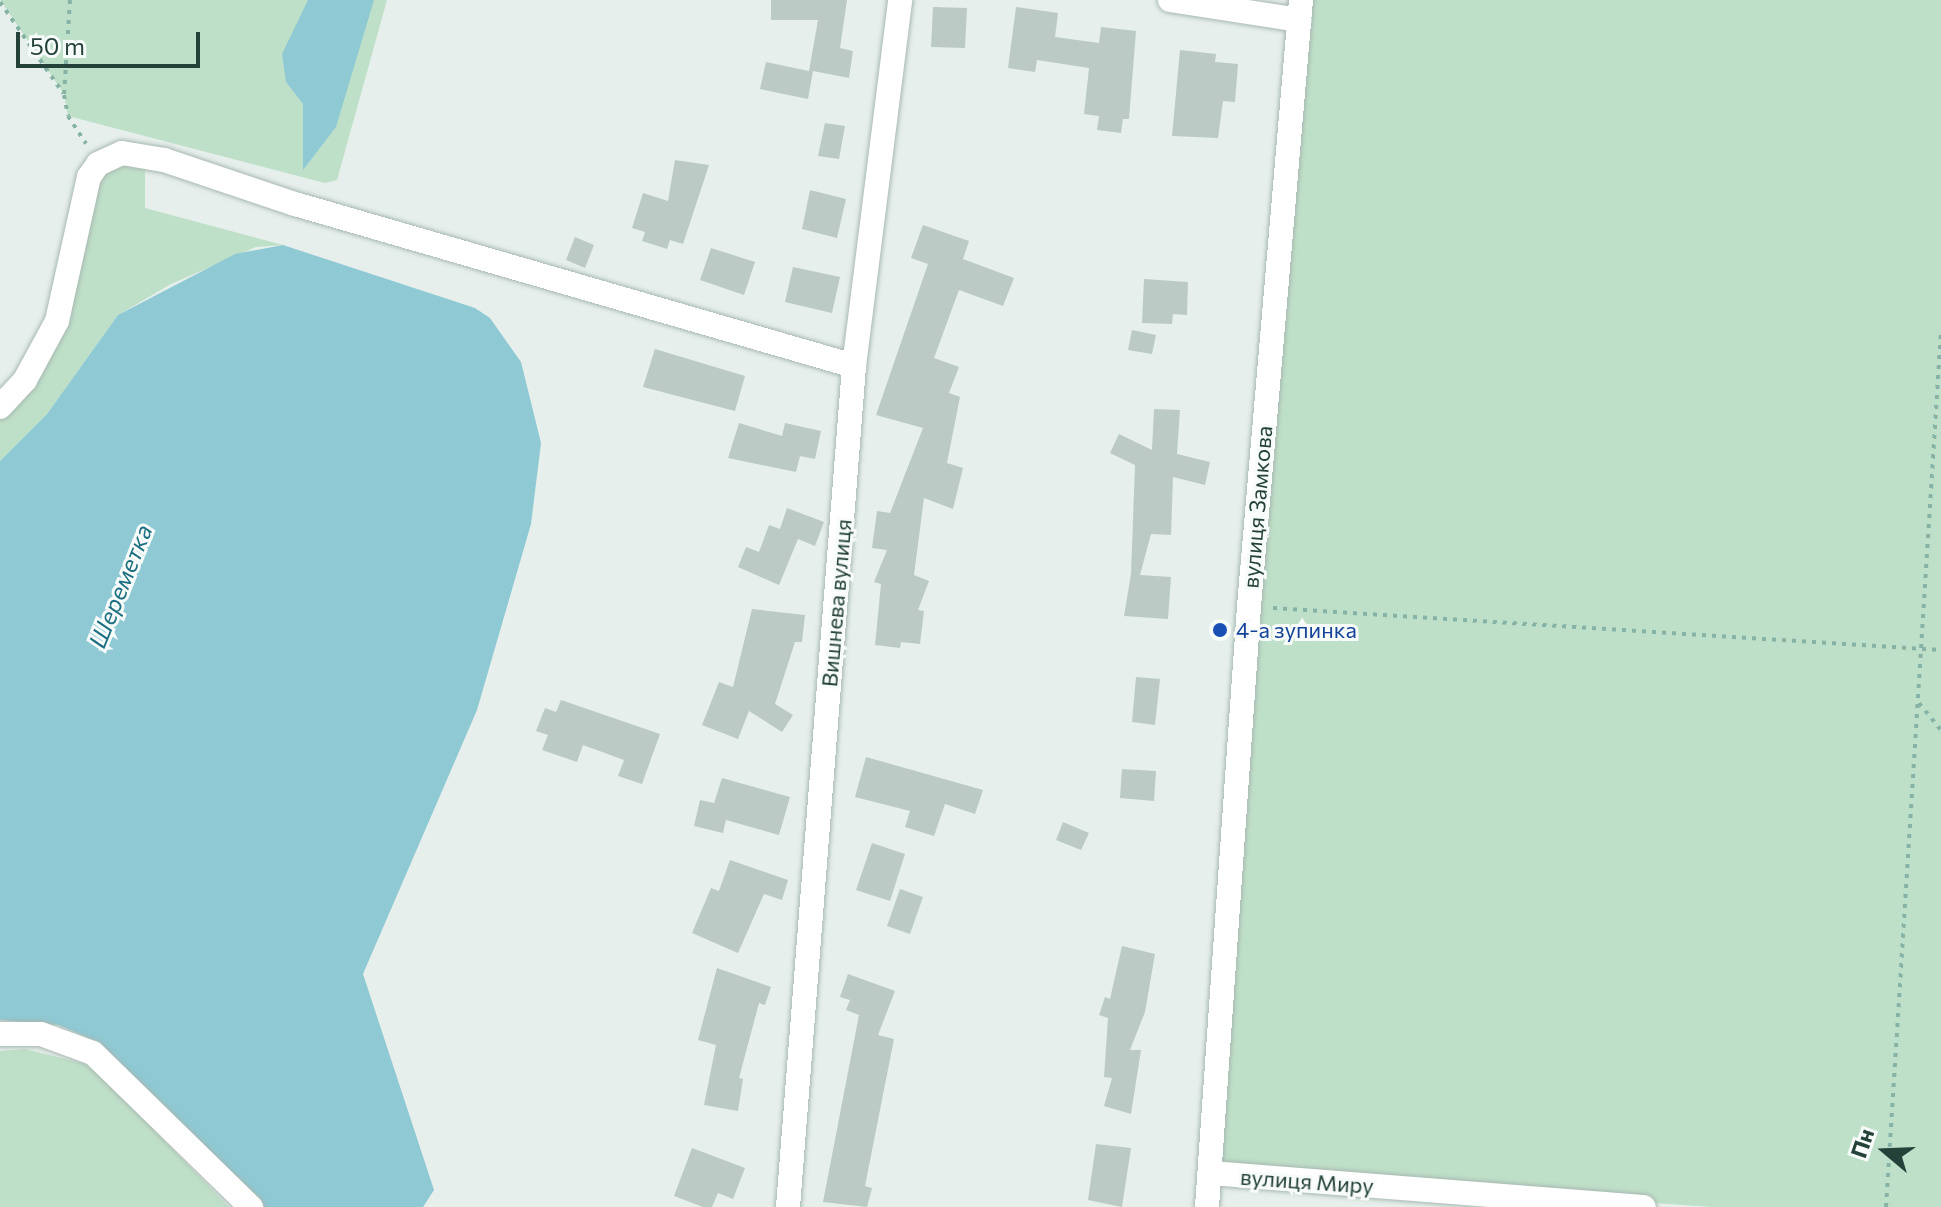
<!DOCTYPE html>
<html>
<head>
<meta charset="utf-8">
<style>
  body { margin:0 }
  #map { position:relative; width:1941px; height:1207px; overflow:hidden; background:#e6efeb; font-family:Commissioner,sans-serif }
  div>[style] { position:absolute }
  .green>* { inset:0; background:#bfe0c8 }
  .water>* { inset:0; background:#8ec9d4 }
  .building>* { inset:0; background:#bbcac4 }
  .path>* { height:4px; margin-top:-2px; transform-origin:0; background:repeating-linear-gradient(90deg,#86b3a5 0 4px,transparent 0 10px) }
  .roads { filter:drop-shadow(0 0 2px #a8b8b2) drop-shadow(0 0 2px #a8b8b2) }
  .minor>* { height:24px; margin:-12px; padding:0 12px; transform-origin:12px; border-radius:12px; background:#fff }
  .tertiary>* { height:24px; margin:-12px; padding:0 12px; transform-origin:12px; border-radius:12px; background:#fff }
  .dots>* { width:22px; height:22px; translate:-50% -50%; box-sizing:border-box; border:4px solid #f7fbf9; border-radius:50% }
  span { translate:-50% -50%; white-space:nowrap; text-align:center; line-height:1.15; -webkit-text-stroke:6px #f7fbf9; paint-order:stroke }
  .street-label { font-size:22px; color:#24423a }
  .transit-label { font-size:22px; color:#164399 }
  .left { translate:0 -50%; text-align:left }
  .water-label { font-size:24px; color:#1c6f80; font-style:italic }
  .north { position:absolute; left:1845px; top:1111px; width:80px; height:80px; -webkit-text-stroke:6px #f7fbf9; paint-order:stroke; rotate:289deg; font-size:22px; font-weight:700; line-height:32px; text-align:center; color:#24423a }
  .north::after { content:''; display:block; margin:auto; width:28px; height:36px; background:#24423a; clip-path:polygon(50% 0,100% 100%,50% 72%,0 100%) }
  .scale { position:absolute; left:16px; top:32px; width:184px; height:36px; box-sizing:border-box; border:4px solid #24423a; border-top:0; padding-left:10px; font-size:24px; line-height:28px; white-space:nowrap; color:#24423a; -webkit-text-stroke:6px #f7fbf9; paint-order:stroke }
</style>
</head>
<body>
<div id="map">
  <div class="green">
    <div style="clip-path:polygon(0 0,387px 0,337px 180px,325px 183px,68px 116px,64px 94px)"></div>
    <div style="clip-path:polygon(1301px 0,1941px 0,1941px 1207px,1712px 1207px,1210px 1173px)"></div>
    <div style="clip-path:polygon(145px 155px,145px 208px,283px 245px,256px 247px,171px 284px,118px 315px,47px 414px,0 461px,0 407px,39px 358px,89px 177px)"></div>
    <div style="clip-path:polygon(25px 1049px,90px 1065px,229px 1207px,0 1207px,0 1051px)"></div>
  </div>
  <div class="water">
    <div style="clip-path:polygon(308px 0,374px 0,336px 127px,303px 170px,303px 104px,286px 82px,282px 54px)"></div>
    <div style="clip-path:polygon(283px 245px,475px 308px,490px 318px,521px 362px,541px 443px,531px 524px,477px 710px,363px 974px,434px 1190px,423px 1207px,262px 1207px,96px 1041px,58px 1025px,0 1020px,0 461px,47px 414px,118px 315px,235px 254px)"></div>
  </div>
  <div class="building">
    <div style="clip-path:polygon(771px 0,847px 0,840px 48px,853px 51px,849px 78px,813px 71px,808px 99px,760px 89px,766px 62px,809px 71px,818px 20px,771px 20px)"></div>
    <div style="clip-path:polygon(933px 7px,967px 8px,965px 48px,931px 47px)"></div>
    <div style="clip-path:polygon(1016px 7px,1058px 13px,1055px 37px,1099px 43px,1101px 27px,1136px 31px,1129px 119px,1123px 119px,1121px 133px,1097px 130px,1099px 116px,1084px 114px,1089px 68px,1037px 60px,1035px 72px,1008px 68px)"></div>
    <div style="clip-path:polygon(1180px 50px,1216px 54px,1215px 62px,1238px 64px,1235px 102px,1223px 101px,1218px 138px,1172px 136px)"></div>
    <div style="clip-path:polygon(825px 123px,845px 126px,839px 159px,818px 156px)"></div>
    <div style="clip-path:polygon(675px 160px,709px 165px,683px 244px,670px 240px,667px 249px,642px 241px,645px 232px,632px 228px,643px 193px,668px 201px)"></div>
    <div style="clip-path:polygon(810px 190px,846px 199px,837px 238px,802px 229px)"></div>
    <div style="clip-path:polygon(923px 225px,969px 241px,963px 259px,1014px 278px,1003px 306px,959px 290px,934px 358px,959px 367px,949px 393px,960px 397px,947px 463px,963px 468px,953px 509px,924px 498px,914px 575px,929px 581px,918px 610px,924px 611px,920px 644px,901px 642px,900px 648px,875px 645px,881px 584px,874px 582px,887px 550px,872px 548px,877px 511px,890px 513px,923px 428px,876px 415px,928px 264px,911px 258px)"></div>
    <div style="clip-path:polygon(575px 237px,594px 245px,585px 268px,566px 260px)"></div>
    <div style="clip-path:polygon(711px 248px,755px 262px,744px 295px,700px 280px)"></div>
    <div style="clip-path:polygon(793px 267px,840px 277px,832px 313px,785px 302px)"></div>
    <div style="clip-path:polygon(1144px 279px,1188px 282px,1187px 315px,1173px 314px,1172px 324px,1142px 323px)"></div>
    <div style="clip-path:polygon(1132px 330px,1156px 335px,1152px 354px,1128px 350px)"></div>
    <div style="clip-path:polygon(655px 349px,745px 376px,735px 411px,643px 387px)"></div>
    <div style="clip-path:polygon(1154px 409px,1180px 410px,1177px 454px,1210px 462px,1205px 485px,1173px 477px,1171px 535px,1151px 534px,1140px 575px,1171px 577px,1168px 619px,1124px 616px,1131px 574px,1135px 465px,1110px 453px,1119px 434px,1152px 450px)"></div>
    <div style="clip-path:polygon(739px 423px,782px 436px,785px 423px,821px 431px,815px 459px,800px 456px,796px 472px,728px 458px)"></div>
    <div style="clip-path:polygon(787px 508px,824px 522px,815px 546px,798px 539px,779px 585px,738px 567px,746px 547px,759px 552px,769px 525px,780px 529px)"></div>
    <div style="clip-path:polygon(752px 609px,805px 615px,802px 642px,795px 642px,775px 704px,793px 715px,782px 732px,749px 711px,738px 739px,702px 725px,719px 682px,733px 687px)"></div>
    <div style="clip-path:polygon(1136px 677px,1160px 679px,1155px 725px,1132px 722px)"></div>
    <div style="clip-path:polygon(561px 700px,660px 734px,642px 784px,618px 776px,624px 760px,583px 745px,577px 762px,542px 750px,548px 735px,536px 731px,545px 708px,556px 712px)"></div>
    <div style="clip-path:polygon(866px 757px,983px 790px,975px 814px,945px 804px,934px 836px,905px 827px,910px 811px,855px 797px)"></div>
    <div style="clip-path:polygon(1122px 769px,1156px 771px,1154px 801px,1120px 798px)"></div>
    <div style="clip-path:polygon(722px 778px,790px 797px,779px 835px,726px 820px,723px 833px,694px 826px,700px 800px,714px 803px)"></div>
    <div style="clip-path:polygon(1063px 822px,1089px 833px,1081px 850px,1056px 840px)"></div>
    <div style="clip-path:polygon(872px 843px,905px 854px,890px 901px,856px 890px)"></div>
    <div style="clip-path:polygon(730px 860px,788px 880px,782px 900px,764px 894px,738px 953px,692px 933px,711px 888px,719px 891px)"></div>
    <div style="clip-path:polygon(900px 889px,923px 897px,910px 934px,887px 926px)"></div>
    <div style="clip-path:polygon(1122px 946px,1155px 954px,1145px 1012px,1130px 1050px,1141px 1050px,1131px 1114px,1104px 1106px,1112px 1078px,1104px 1077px,1108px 1018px,1099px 1015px,1105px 997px,1110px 999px)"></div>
    <div style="clip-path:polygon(717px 968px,771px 987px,765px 1005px,759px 1003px,739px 1078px,743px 1079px,738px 1111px,704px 1105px,716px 1045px,698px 1040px)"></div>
    <div style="clip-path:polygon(848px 974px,895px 991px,878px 1035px,894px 1039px,865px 1186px,872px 1188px,867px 1207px,823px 1202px,859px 1015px,846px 1010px,850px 1000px,840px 997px)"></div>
    <div style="clip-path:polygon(1096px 1144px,1131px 1148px,1122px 1207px,1088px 1200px)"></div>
    <div style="clip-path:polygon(692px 1148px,745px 1168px,733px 1199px,718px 1193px,712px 1207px,703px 1207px,674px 1196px)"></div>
  </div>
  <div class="path">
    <div style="left:70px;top:0;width:95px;rotate:93.6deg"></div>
    <div style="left:64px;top:95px;width:21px;rotate:79deg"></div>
    <div style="left:68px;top:116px;width:33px;rotate:57deg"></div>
    <div style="left:0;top:2px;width:111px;rotate:55.3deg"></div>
    <div style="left:1273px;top:608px;width:669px;rotate:3.6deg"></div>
    <div style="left:1919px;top:703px;width:35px;rotate:51deg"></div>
    <div style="left:1886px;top:1207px;width:879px;rotate:-86.41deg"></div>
  </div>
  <div class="roads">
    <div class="minor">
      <div style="left:1170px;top:0;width:131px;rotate:8.8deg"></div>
      <div style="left:0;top:407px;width:37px;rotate:-47deg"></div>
      <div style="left:25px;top:380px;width:67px;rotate:-61.5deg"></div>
      <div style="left:57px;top:321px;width:148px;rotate:-77.5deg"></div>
      <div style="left:89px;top:177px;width:16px;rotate:-55deg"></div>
      <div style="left:98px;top:164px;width:26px;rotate:-25deg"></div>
      <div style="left:122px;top:153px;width:43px;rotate:9.5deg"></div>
      <div style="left:164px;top:160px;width:138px;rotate:18.6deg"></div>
      <div style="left:295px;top:204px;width:582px;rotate:16.16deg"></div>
      <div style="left:0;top:1034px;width:41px"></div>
      <div style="left:41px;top:1034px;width:55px;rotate:20.1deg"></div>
      <div style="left:93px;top:1053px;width:221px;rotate:44.3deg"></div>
      <div style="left:1210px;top:1173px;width:435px;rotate:4.5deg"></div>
      <div style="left:788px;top:1207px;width:844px;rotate:-85.51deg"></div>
      <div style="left:854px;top:366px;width:369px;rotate:-82.8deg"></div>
    </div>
    <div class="tertiary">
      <div style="left:1207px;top:1207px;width:602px;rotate:-86deg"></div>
      <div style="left:1249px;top:606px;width:608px;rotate:-85.1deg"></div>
    </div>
  </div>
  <div class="dots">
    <div style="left:1220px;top:630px;background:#1a4fb4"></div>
  </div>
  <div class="street-label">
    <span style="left:1257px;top:507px;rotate:-85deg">вулиця Замкова</span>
    <span style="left:836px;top:603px;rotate:-85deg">Вишнева вулиця</span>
    <span style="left:1307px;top:1181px;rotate:4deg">вулиця Миру</span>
  </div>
  <div class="transit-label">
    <span class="left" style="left:1236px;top:630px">4-а зупинка</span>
  </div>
  <div class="water-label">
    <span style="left:120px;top:586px;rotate:-68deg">Шереметка</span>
  </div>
  <div class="north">Пн</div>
  <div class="scale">50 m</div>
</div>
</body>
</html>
